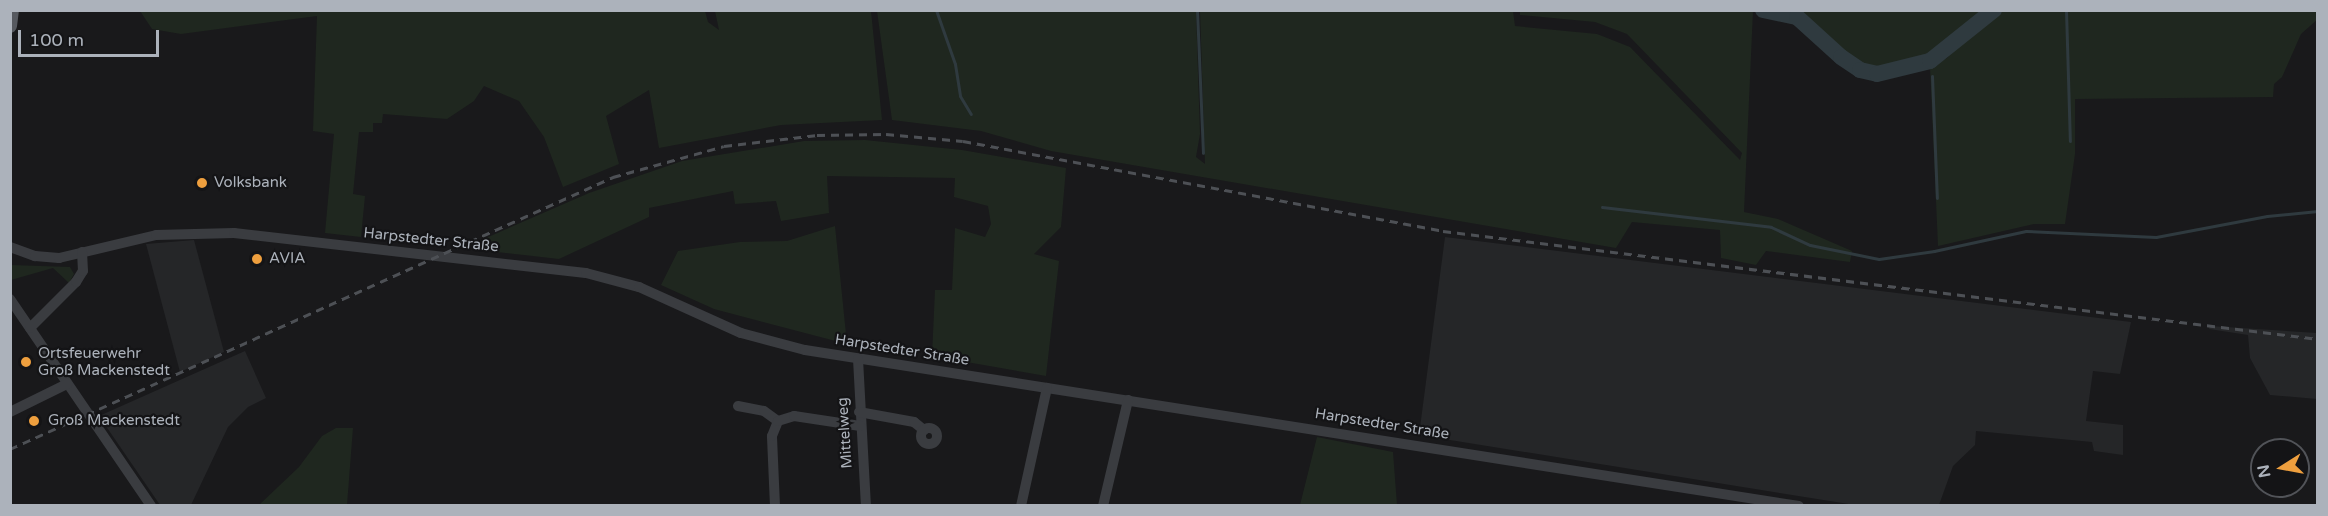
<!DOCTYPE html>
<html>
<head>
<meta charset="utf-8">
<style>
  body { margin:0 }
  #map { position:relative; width:2328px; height:516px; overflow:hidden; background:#19191b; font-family:"Varela Round",sans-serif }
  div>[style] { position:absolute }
  .built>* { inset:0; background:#252628 }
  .green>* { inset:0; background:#1f271f }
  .stream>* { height:3px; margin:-1.5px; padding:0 1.5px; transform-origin:1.5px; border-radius:1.5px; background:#2f3a3f }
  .river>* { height:16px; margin:-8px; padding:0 8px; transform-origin:8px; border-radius:8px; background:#2f3a3f }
  .minor>* { height:10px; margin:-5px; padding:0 5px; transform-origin:5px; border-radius:5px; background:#3a3c40 }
  .minor>.ring { margin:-5px; padding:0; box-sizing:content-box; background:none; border:10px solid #3a3c40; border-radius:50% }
  .major>* { height:14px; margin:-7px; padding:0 7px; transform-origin:7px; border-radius:7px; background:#56595f }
  .rail>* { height:3px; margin-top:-1.5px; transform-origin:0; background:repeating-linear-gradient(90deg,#4d5055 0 8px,transparent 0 14px) }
  .dots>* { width:16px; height:16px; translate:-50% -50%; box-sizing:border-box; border:3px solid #141416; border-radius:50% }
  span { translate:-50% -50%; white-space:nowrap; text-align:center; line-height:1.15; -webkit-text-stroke:4.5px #141416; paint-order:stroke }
  .poi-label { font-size:15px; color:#acb2bb }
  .left { translate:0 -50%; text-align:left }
  .street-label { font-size:15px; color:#acb2bb }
  .frame { position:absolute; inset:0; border:12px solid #acb2bb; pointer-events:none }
  .north { position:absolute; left:2250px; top:438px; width:60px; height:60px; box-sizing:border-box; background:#141416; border:2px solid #515358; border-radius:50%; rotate:259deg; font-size:16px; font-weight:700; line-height:24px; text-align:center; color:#acb2bb }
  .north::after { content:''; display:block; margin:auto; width:21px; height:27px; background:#ee9f3e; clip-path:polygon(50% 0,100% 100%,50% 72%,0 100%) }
  .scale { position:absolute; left:18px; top:30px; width:141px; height:27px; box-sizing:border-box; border:3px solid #acb2bb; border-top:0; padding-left:8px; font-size:18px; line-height:21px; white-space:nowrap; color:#acb2bb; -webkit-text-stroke:4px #141416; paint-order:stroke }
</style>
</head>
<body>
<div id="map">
  <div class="built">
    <div style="clip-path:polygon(1445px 237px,2131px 322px,2120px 374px,2093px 371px,2086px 421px,2123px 425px,2123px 455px,2094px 451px,2092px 442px,1976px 431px,1975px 445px,1953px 466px,1939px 505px,1861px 506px,1419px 435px)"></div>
    <div style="clip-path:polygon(194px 240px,224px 352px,180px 372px,146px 244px)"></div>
    <div style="clip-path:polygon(2210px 326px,2317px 333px,2317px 399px,2270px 395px,2250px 358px,2248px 335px,2209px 329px)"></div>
    <div style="clip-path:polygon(245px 351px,266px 398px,248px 407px,228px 427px,191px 505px,160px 505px,99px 416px)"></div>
  </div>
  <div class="green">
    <div style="clip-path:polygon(705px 11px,708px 22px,719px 30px,715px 11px,871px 11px,882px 120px,781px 125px,659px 148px,649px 90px,606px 116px,619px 164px,563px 187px,544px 137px,519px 101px,484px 86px,474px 101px,447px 119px,383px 114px,382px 123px,373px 123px,373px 132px,359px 132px,353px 194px,365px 196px,361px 237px,325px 233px,334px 134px,313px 131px,317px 16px,181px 34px,152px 29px,140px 11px)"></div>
    <div style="clip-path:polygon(877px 11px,1196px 11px,1200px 134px,1196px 157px,1205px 164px,1200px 11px,1513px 11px,1515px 26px,1597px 34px,1630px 47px,1740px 160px,1742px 153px,1627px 34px,1595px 22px,1520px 15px,1520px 11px,1753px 11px,1744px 212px,1778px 219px,1852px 251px,1850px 262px,1766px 251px,1756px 265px,1721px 258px,1720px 230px,1632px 222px,1616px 248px,1051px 151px,981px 131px,892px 120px)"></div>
    <div style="clip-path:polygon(1776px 11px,1985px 11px,1935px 54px,1874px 70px,1831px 45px,1797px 13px)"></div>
    <div style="clip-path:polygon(1999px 11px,2317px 10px,2318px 19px,2301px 34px,2282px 77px,2274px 84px,2273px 97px,2075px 99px,2075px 154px,2065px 224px,2034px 224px,1938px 246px,1930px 67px,1947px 58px,1966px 36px)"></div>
    <div style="clip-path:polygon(865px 140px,962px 150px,1066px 168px,1061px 227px,1034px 254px,1059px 261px,1046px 376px,932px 356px,935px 290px,952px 290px,955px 228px,985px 237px,991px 224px,988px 206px,954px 197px,955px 178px,827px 176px,829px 213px,781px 221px,776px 201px,735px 204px,733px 191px,649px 208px,649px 217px,559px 259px,463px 248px,589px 193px,682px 161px,804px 141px)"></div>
    <div style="clip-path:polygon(835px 226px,847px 344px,714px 309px,661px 285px,678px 251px,740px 242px,787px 241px)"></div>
    <div style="clip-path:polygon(11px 265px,70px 267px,74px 274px,69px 283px,53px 268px,11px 280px)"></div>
    <div style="clip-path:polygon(336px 428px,353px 428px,347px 505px,259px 505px,299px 467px,322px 436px)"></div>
    <div style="clip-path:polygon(1317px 437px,1393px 452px,1397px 505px,1300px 505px)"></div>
  </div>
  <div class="stream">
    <div style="left:936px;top:10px;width:57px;rotate:70.6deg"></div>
    <div style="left:955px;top:64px;width:32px;rotate:81deg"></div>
    <div style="left:960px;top:96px;width:21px;rotate:59deg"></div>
    <div style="left:1197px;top:10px;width:143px;rotate:87.6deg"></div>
    <div style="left:2066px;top:10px;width:131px;rotate:88.3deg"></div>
    <div style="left:1930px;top:61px;width:4px;rotate:63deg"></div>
    <div style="left:1932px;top:76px;width:122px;rotate:87.7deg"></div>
    <div style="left:1602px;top:207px;width:170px;rotate:6.7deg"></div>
    <div style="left:1771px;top:227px;width:43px;rotate:24.8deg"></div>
    <div style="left:1810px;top:245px;width:70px;rotate:11.5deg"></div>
    <div style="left:1879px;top:259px;width:56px;rotate:-8.3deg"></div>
    <div style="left:1934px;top:251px;width:94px;rotate:-12.3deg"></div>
    <div style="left:2026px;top:231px;width:130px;rotate:2.6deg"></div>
    <div style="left:2156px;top:237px;width:113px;rotate:-10.7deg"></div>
    <div style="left:2267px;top:216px;width:51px;rotate:-5.6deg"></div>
  </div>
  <div class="river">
    <div style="left:1763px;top:10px;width:35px;rotate:12deg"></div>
    <div style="left:1797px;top:17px;width:59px;rotate:42.3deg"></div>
    <div style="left:1841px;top:57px;width:23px;rotate:34deg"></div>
    <div style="left:1860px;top:70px;width:17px;rotate:13deg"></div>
    <div style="left:1877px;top:74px;width:55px;rotate:-13.8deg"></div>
    <div style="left:1930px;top:61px;width:82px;rotate:-38.6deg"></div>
  </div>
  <div class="minor">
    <div style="left:10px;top:247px;width:27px;rotate:20deg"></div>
    <div style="left:35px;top:256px;width:24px;rotate:5deg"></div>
    <div style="left:59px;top:258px;width:100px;rotate:-13.3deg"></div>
    <div style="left:156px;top:235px;width:78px;rotate:-1.5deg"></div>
    <div style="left:234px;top:233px;width:354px;rotate:6.5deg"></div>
    <div style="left:586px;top:273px;width:55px;rotate:14.8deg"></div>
    <div style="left:639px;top:287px;width:112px;rotate:24.3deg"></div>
    <div style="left:741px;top:333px;width:66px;rotate:14.9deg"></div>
    <div style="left:805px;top:350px;width:1006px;rotate:8.92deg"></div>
    <div style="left:10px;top:299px;width:250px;rotate:55.7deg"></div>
    <div style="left:30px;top:328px;width:65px;rotate:-45deg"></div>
    <div style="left:76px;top:282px;width:13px;rotate:-58deg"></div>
    <div style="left:83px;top:271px;width:19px;rotate:-93deg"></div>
    <div style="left:858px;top:359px;width:147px;rotate:86.9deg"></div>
    <div style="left:738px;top:406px;width:26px;rotate:11deg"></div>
    <div style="left:764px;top:411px;width:17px;rotate:36deg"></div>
    <div style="left:10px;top:412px;width:64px;rotate:-26.2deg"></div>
    <div style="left:859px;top:412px;width:56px;rotate:10.3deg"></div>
    <div style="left:914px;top:422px;width:13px;rotate:39deg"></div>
    <div class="ring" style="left:921px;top:428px;width:6px;height:6px"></div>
    <div style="left:775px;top:506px;width:70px;rotate:-92.5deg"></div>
    <div style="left:772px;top:436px;width:16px;rotate:-68deg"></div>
    <div style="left:778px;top:421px;width:17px;rotate:-17deg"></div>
    <div style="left:794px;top:416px;width:67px;rotate:8.6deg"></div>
    <div style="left:1021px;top:506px;width:121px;rotate:-77.6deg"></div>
    <div style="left:1103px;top:506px;width:109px;rotate:-76.7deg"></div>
  </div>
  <div class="major">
    <div style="left:10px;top:26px;width:16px;rotate:-83deg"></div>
  </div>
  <div class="rail">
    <div style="left:10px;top:449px;width:662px;rotate:-24.28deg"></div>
    <div style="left:613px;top:177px;width:115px;rotate:-15.6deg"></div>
    <div style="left:724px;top:146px;width:94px;rotate:-6.7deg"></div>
    <div style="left:817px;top:135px;width:69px;rotate:-0.8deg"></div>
    <div style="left:886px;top:134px;width:77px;rotate:5.2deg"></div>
    <div style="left:963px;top:141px;width:488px;rotate:10.6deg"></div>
    <div style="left:1443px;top:231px;width:882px;rotate:7.04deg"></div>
  </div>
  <div class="dots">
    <div style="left:202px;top:183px;background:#ee9f3e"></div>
    <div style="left:257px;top:259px;background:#ee9f3e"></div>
    <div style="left:26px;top:362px;background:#ee9f3e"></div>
    <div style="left:34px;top:421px;background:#ee9f3e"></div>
  </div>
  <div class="poi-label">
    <span class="left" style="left:214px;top:183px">Volksbank</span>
    <span class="left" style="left:269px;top:259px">AVIA</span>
    <span class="left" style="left:38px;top:362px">Ortsfeuerwehr<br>Groß Mackenstedt</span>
    <span class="left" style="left:48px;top:421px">Groß Mackenstedt</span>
  </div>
  <div class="street-label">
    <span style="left:431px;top:240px;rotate:6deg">Harpstedter Straße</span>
    <span style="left:902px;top:350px;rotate:9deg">Harpstedter Straße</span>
    <span style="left:1382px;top:424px;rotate:9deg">Harpstedter Straße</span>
    <span style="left:845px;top:433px;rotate:-94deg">Mittelweg</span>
  </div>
  <div class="frame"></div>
  <div class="north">N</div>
  <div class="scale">100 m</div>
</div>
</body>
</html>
